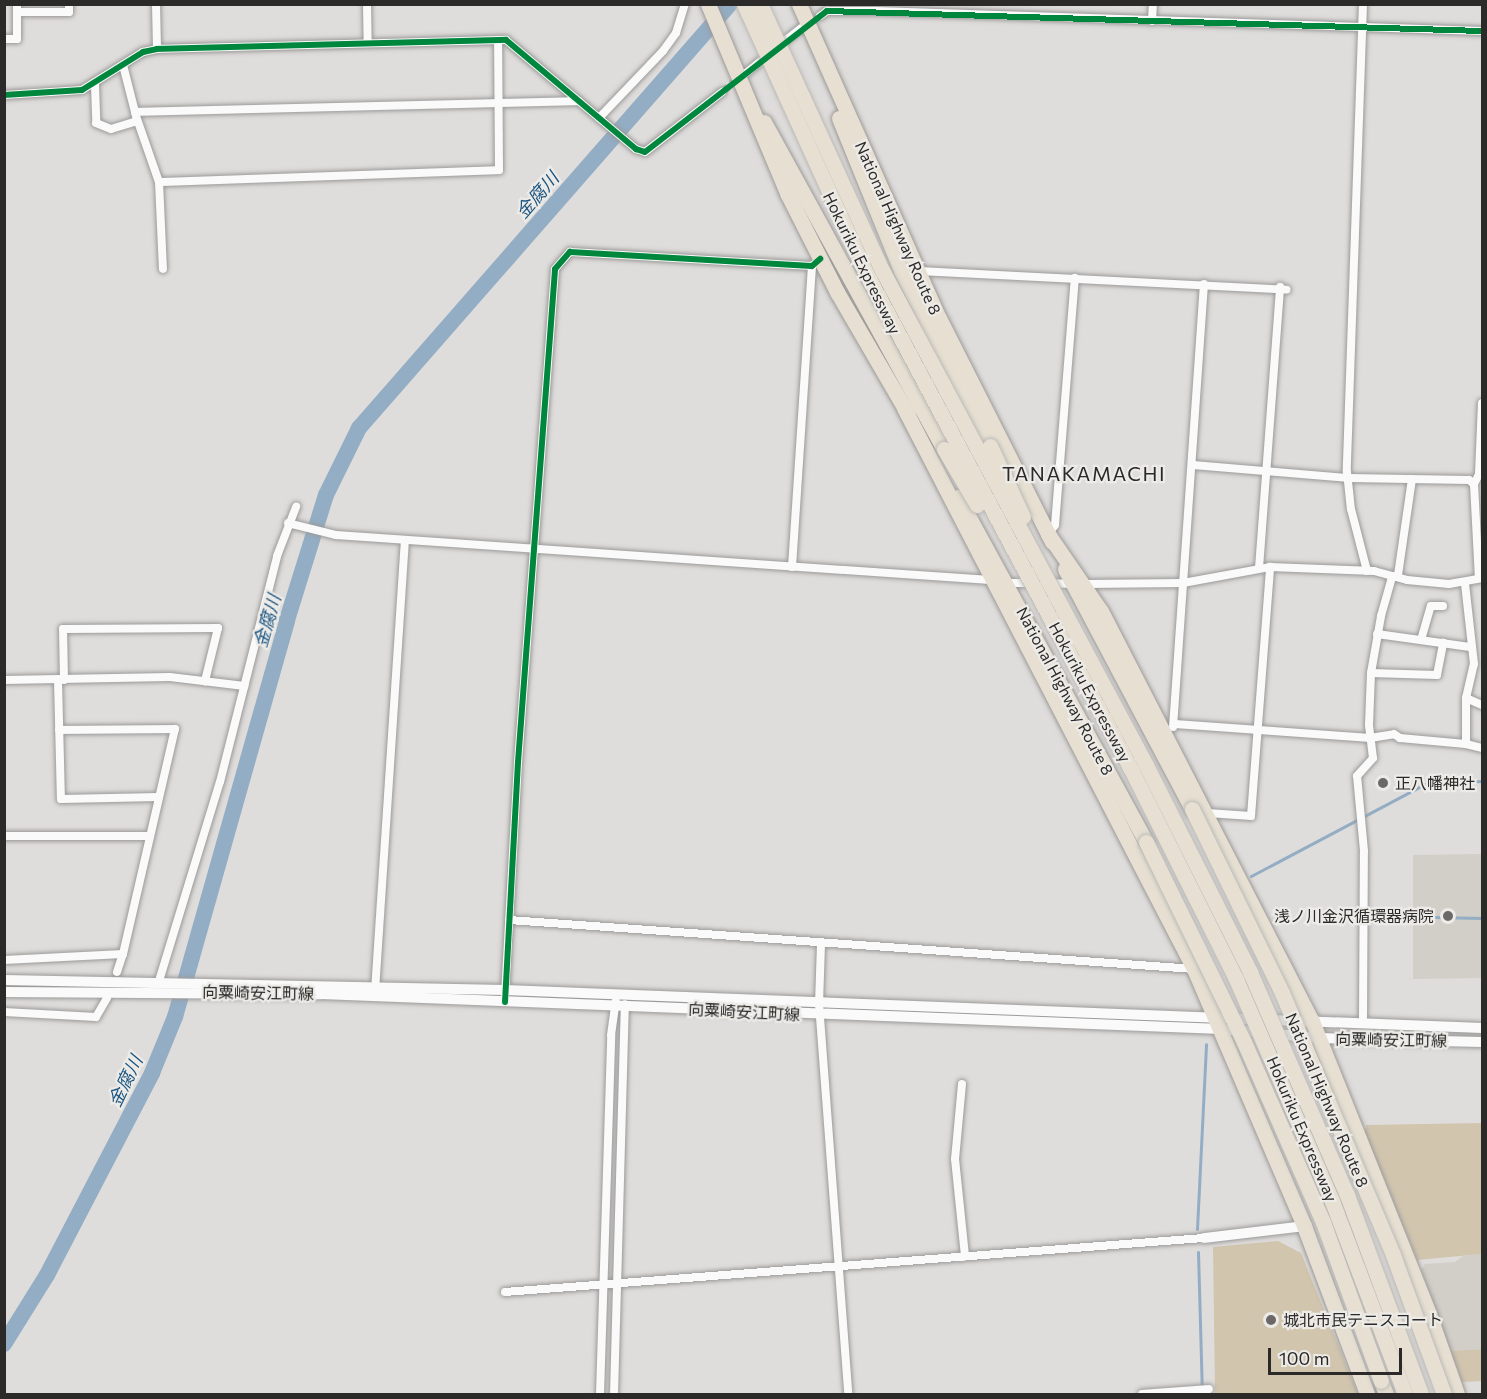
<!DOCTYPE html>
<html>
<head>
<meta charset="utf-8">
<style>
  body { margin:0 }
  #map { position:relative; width:1487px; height:1399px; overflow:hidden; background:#dfdddb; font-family:Commissioner,"Noto Sans JP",sans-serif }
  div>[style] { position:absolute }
  .built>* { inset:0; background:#d2cec8 }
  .green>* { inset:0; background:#d1c5ae }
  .stream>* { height:3px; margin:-1.5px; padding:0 1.5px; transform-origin:1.5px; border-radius:1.5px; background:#93adc4 }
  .river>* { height:16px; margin:-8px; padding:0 8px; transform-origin:8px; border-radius:8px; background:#93adc4 }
  .street-tunnel>* { height:8px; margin-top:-4px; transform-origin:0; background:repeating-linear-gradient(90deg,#bbb9b7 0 8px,transparent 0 12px) }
  .roads { filter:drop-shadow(0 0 2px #9b9a99) drop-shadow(0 0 2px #9b9a99) }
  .street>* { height:8px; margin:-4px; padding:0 4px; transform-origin:4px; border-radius:4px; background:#fafafa }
  .secondary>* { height:10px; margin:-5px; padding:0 5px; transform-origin:5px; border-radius:5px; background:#fafafa }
  .highway>* { height:15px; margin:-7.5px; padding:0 7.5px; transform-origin:7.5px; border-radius:7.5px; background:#e7e0d2 }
  .bridges { filter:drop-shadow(0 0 2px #bab9b7) drop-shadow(0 0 2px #bab9b7) }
  .highway-bridge>* { height:15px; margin:-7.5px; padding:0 7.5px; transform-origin:7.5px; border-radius:7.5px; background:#e7e0d2 }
  .cycleway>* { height:6px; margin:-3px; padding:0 3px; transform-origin:3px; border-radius:3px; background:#00873e }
  .dots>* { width:16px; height:16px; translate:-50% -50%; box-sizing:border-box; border:3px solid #edebe7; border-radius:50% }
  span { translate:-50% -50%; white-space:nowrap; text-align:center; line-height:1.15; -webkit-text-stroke:4.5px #edebe7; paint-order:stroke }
  .street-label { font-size:16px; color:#2b2a28 }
  .poi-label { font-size:16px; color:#2b2a28 }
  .left { translate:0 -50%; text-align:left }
  .right { translate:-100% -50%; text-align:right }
  .water-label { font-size:18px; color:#1b5683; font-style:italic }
  .quarter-label { font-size:20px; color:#2b2a28; letter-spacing:1.5px }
  .frame { position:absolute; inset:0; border:6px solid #2b2a28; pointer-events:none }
  .scale { position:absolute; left:1268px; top:1348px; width:134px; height:27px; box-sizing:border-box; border:3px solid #2b2a28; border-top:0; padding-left:8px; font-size:18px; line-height:21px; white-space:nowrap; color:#2b2a28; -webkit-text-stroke:4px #edebe7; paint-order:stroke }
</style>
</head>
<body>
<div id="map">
  <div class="built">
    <div style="clip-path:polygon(1482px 854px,1482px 978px,1413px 979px,1413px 855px)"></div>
    <div style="clip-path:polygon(1482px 1254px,1482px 1349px,1451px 1351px,1421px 1270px,1425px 1264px,1455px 1262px,1463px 1256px)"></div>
  </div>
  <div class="green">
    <div style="clip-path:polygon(1482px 1123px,1482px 1254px,1417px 1260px,1365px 1132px,1366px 1125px)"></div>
    <div style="clip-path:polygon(1278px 1241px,1301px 1253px,1358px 1394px,1215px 1394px,1213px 1247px)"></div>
    <div style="clip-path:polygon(1482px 1349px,1482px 1381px,1462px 1382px,1451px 1351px)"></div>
  </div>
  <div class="stream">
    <div style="left:1251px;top:876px;width:197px;rotate:-27.9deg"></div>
    <div style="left:1425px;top:784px;width:57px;rotate:-3deg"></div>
    <div style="left:1433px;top:917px;width:49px;rotate:1.2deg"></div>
    <div style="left:1197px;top:1229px;width:185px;rotate:-87.2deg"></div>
    <div style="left:1198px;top:1252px;width:142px;rotate:88.4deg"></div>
  </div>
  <div class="river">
    <div style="left:4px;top:1344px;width:81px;rotate:-58.1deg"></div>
    <div style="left:47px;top:1275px;width:228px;rotate:-62.5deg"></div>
    <div style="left:152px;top:1073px;width:61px;rotate:-67.7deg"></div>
    <div style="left:175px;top:1017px;width:412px;rotate:-74.2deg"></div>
    <div style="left:287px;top:620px;width:131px;rotate:-72.7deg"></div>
    <div style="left:326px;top:495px;width:75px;rotate:-63.8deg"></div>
    <div style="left:359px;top:428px;width:563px;rotate:-48.81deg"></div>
  </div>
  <div class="street-tunnel">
    <div style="left:722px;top:92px;width:22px;rotate:-39deg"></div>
  </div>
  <div class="roads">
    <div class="street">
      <div style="left:156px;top:4px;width:45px;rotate:88.7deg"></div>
      <div style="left:367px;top:4px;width:39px;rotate:89deg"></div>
      <div style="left:1363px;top:4px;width:468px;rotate:92deg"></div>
      <div style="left:1347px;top:472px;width:37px;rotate:84deg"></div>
      <div style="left:1351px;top:509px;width:64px;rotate:75.5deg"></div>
      <div style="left:17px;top:12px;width:52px"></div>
      <div style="left:69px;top:12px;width:8px;rotate:-90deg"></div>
      <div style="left:820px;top:16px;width:9px;rotate:-36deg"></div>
      <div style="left:827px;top:11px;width:49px"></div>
      <div style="left:876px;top:11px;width:606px;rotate:1.89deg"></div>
      <div style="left:1152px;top:21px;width:17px;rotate:-87deg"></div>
      <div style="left:4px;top:39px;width:13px"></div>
      <div style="left:17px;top:39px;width:35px;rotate:-90deg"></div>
      <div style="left:777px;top:47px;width:31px;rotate:-38deg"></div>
      <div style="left:123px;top:65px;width:53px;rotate:75.7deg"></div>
      <div style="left:136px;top:116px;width:70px;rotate:70.8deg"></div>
      <div style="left:159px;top:182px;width:87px;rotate:87.4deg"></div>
      <div style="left:746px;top:73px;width:28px;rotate:-39deg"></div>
      <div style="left:95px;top:85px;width:38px;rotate:88deg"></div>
      <div style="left:96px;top:123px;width:16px;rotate:22deg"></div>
      <div style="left:111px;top:129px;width:27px;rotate:-17deg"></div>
      <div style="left:4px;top:95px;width:78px;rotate:-3.7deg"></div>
      <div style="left:82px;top:90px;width:72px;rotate:-31.9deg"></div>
      <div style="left:143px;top:52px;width:14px;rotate:-12deg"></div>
      <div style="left:157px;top:49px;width:349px;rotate:-1.5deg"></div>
      <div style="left:506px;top:40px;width:170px;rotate:40deg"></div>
      <div style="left:636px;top:149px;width:9px;rotate:18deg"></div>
      <div style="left:645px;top:152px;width:98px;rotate:-37.9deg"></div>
      <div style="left:135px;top:112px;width:444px;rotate:-1.4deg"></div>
      <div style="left:599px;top:118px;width:93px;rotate:-46.3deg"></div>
      <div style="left:663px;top:51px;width:22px;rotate:-54deg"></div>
      <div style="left:676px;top:33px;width:30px;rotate:-73deg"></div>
      <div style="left:159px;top:182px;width:340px;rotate:-2deg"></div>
      <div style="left:499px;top:170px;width:129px;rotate:-90.4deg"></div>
      <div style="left:918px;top:271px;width:369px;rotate:2.9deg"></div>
      <div style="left:1193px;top:465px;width:157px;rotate:4.8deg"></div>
      <div style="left:1349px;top:478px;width:120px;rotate:1deg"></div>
      <div style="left:1469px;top:480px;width:6px;rotate:39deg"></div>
      <div style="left:1474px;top:484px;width:94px;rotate:87deg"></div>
      <div style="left:1474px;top:484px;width:11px;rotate:-63deg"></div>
      <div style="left:1479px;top:474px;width:71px;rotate:-87.6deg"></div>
      <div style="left:288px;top:523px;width:49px;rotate:14deg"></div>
      <div style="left:336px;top:535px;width:656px;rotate:3.94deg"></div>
      <div style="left:1048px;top:534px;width:11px;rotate:-52deg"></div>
      <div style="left:1055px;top:525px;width:248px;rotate:-85.4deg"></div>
      <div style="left:792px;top:567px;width:302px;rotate:-86.2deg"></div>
      <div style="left:1259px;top:568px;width:282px;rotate:-85.7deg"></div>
      <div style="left:1007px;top:583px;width:25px"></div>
      <div style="left:1047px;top:583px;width:26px;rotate:2deg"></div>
      <div style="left:1086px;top:584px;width:97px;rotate:-0.6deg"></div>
      <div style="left:1183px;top:583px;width:88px;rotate:-10.4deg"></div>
      <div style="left:1270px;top:567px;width:104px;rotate:2.2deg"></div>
      <div style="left:1374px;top:571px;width:34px;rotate:15deg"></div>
      <div style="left:1407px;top:580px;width:42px;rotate:5.4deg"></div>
      <div style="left:1449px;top:584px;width:34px;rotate:-10deg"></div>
      <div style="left:1377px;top:634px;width:94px;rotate:8deg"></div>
      <div style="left:1421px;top:640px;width:35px;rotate:-74deg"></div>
      <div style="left:1431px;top:606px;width:12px"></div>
      <div style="left:1371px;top:673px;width:66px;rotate:1.7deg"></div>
      <div style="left:1437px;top:675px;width:33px;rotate:-79deg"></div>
      <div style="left:4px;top:680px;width:166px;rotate:-1deg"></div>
      <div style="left:170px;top:677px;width:75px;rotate:6.9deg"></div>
      <div style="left:58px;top:680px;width:119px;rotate:88.6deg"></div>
      <div style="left:61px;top:799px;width:98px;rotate:-1.2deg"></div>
      <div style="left:64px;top:680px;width:51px;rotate:-91.1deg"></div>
      <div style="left:63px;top:629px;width:155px;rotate:-0.4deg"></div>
      <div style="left:218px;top:628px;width:55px;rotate:103.8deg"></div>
      <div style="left:1466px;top:698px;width:17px;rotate:24deg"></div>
      <div style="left:1175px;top:724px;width:196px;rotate:4.1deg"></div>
      <div style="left:1370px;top:738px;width:24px;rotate:-9deg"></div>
      <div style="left:1394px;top:734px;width:7px;rotate:34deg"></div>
      <div style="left:1400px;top:738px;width:66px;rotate:5.2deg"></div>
      <div style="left:1466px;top:744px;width:46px;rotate:-90deg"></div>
      <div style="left:1466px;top:698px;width:35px;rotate:-77deg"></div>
      <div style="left:1474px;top:664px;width:81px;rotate:-96.4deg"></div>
      <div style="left:1173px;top:727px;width:444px;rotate:-86deg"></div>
      <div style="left:1466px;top:744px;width:16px;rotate:14deg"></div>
      <div style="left:1208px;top:813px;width:43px;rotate:4deg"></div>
      <div style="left:1251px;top:816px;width:250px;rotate:-85.6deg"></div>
      <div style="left:4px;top:836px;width:146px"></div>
      <div style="left:509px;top:920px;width:687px;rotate:4.09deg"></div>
      <div style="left:821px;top:944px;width:60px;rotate:91.9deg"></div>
      <div style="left:819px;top:1004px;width:391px;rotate:85.7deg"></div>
      <div style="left:4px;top:960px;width:119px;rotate:-2.9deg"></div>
      <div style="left:123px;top:954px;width:231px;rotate:-77deg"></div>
      <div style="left:175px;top:729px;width:116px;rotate:179.5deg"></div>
      <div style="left:117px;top:972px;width:19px;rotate:-72deg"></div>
      <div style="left:159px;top:981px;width:208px;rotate:-73deg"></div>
      <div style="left:220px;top:782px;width:233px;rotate:-75.8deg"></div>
      <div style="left:277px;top:556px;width:53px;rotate:-68.8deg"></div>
      <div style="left:375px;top:991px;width:452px;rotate:-86.2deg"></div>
      <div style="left:505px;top:995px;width:233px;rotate:-86.8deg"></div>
      <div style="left:518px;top:762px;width:494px;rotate:-85.7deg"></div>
      <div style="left:555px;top:269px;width:23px;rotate:-49deg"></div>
      <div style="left:570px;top:252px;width:242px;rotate:3.3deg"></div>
      <div style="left:812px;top:266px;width:11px;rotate:-41deg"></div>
      <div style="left:4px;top:1012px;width:92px;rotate:3.1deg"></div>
      <div style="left:96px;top:1017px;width:22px;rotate:-60deg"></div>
      <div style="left:1363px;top:1022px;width:171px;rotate:-89.7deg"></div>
      <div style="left:1364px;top:851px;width:75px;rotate:-95.3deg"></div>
      <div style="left:1357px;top:776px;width:24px;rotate:-48deg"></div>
      <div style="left:1373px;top:758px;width:33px;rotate:-97deg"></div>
      <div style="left:1369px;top:725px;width:52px;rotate:-87.8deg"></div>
      <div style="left:1371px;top:673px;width:58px;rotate:-80deg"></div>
      <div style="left:1381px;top:616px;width:41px;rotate:-74.2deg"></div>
      <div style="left:1392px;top:577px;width:6px;rotate:-18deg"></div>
      <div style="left:1398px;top:575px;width:97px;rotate:-81.7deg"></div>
      <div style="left:962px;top:1084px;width:75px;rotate:95.3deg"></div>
      <div style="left:955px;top:1159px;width:98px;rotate:84.1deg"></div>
      <div style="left:505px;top:1292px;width:701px;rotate:-4.42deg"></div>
      <div style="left:600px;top:1394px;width:359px;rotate:-88.2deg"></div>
      <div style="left:611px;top:1035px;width:34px;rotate:-82deg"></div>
      <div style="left:614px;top:1394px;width:390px;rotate:-88.4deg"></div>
      <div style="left:1142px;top:1394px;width:67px;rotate:-4.3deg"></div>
    </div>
    <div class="secondary">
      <div style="left:4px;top:980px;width:501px;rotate:1.14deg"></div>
      <div style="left:505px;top:990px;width:978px;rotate:2.23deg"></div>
      <div style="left:4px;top:992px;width:317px;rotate:0.4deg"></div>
      <div style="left:321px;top:994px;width:901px;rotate:2.23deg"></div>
      <div style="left:1221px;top:1029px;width:97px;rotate:5.3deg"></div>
      <div style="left:1318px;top:1038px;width:164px;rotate:1.4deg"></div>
      <div style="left:1204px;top:1238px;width:101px;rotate:-6.8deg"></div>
    </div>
    <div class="highway">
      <div style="left:708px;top:4px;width:207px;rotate:67.3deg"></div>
      <div style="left:788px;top:195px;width:109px;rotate:63.2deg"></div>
      <div style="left:837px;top:292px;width:141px;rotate:59.8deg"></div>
      <div style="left:799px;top:4px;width:344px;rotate:66deg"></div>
      <div style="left:939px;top:318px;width:251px;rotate:63.2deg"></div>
      <div style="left:839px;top:118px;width:165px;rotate:67.9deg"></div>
      <div style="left:901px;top:271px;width:196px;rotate:63deg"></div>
      <div style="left:764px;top:122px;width:373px;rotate:61.2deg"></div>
      <div style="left:904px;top:408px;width:632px;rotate:62.66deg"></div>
      <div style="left:1194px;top:969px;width:280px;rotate:66.8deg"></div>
      <div style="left:1304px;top:1226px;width:179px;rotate:69.4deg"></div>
      <div style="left:958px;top:497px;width:393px;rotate:61.4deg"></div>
      <div style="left:1048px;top:534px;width:93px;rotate:55.5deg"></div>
      <div style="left:1101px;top:611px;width:461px;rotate:62.8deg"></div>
      <div style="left:1312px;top:1021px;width:315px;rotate:68.2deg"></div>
      <div style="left:1429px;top:1314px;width:85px;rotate:70.7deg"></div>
      <div style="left:1065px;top:569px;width:272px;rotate:62.1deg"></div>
      <div style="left:1381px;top:1381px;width:14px;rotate:69deg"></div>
    </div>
  </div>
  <div class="bridges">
    <div class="highway-bridge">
      <div style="left:744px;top:4px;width:298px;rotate:65.6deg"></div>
      <div style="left:867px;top:275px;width:562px;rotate:61.89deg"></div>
      <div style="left:1132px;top:771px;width:233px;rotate:63.4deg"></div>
      <div style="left:1236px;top:979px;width:242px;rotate:66.6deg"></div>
      <div style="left:1332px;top:1201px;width:206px;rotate:69.3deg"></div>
      <div style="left:760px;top:4px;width:293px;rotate:65.4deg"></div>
      <div style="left:882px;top:270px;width:561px;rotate:61.93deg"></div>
      <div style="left:1146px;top:765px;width:232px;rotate:63.3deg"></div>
      <div style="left:1250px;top:972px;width:243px;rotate:66.5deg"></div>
      <div style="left:1347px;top:1195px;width:212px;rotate:69.6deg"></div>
      <div style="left:990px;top:446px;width:78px;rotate:65.1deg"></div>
      <div style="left:944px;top:449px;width:65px;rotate:59.5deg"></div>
      <div style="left:1192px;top:809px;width:205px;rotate:63.9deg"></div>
      <div style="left:1282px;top:993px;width:285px;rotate:67deg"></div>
      <div style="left:1393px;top:1255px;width:148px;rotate:69.9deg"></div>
      <div style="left:1146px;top:842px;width:223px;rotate:63.9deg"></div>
      <div style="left:1244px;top:1042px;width:197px;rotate:66.3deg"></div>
      <div style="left:1323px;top:1222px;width:169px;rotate:70deg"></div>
    </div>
  </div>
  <div class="cycleway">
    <div style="left:4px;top:95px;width:78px;rotate:-3.7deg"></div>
    <div style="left:82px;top:90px;width:72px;rotate:-31.9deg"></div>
    <div style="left:143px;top:52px;width:14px;rotate:-12deg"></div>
    <div style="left:157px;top:49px;width:349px;rotate:-1.5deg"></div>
    <div style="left:506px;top:40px;width:170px;rotate:40deg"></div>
    <div style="left:636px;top:149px;width:9px;rotate:18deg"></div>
    <div style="left:645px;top:152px;width:230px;rotate:-37.8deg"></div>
    <div style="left:827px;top:11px;width:655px;rotate:1.75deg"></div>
    <div style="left:505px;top:1002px;width:240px;rotate:-86.9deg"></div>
    <div style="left:518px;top:762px;width:494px;rotate:-85.7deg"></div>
    <div style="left:555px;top:269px;width:23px;rotate:-49deg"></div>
    <div style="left:570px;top:252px;width:242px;rotate:3.3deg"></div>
    <div style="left:812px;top:266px;width:11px;rotate:-41deg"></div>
  </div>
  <div class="dots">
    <div style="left:1383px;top:783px;background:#6a6967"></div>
    <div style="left:1448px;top:916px;background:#6a6967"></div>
    <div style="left:1271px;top:1320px;background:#6a6967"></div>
  </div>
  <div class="street-label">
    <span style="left:898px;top:228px;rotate:66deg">National Highway Route 8</span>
    <span style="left:862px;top:263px;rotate:64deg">Hokuriku Expressway</span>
    <span style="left:1065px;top:691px;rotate:62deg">National Highway Route 8</span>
    <span style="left:1090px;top:692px;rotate:62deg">Hokuriku Expressway</span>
    <span style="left:258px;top:993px;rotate:1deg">向粟崎安江町線</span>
    <span style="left:744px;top:1012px;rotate:3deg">向粟崎安江町線</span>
    <span style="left:1391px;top:1040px;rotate:1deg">向粟崎安江町線</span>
    <span style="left:1327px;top:1100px;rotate:67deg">National Highway Route 8</span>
    <span style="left:1302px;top:1129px;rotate:67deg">Hokuriku Expressway</span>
  </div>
  <div class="poi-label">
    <span class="left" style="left:1395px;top:783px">正八幡神社</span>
    <span class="right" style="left:1434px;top:916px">浅ノ川金沢循環器病院</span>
    <span class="left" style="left:1283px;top:1320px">城北市民テニスコート</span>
  </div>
  <div class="water-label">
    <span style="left:537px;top:195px;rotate:-49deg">金腐川</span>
    <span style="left:267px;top:621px;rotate:-74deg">金腐川</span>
    <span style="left:125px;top:1081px;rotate:-64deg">金腐川</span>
  </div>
  <div class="quarter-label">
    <span style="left:1084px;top:473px">TANAKAMACHI</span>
  </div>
  <div class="frame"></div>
  <div class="scale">100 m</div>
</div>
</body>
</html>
